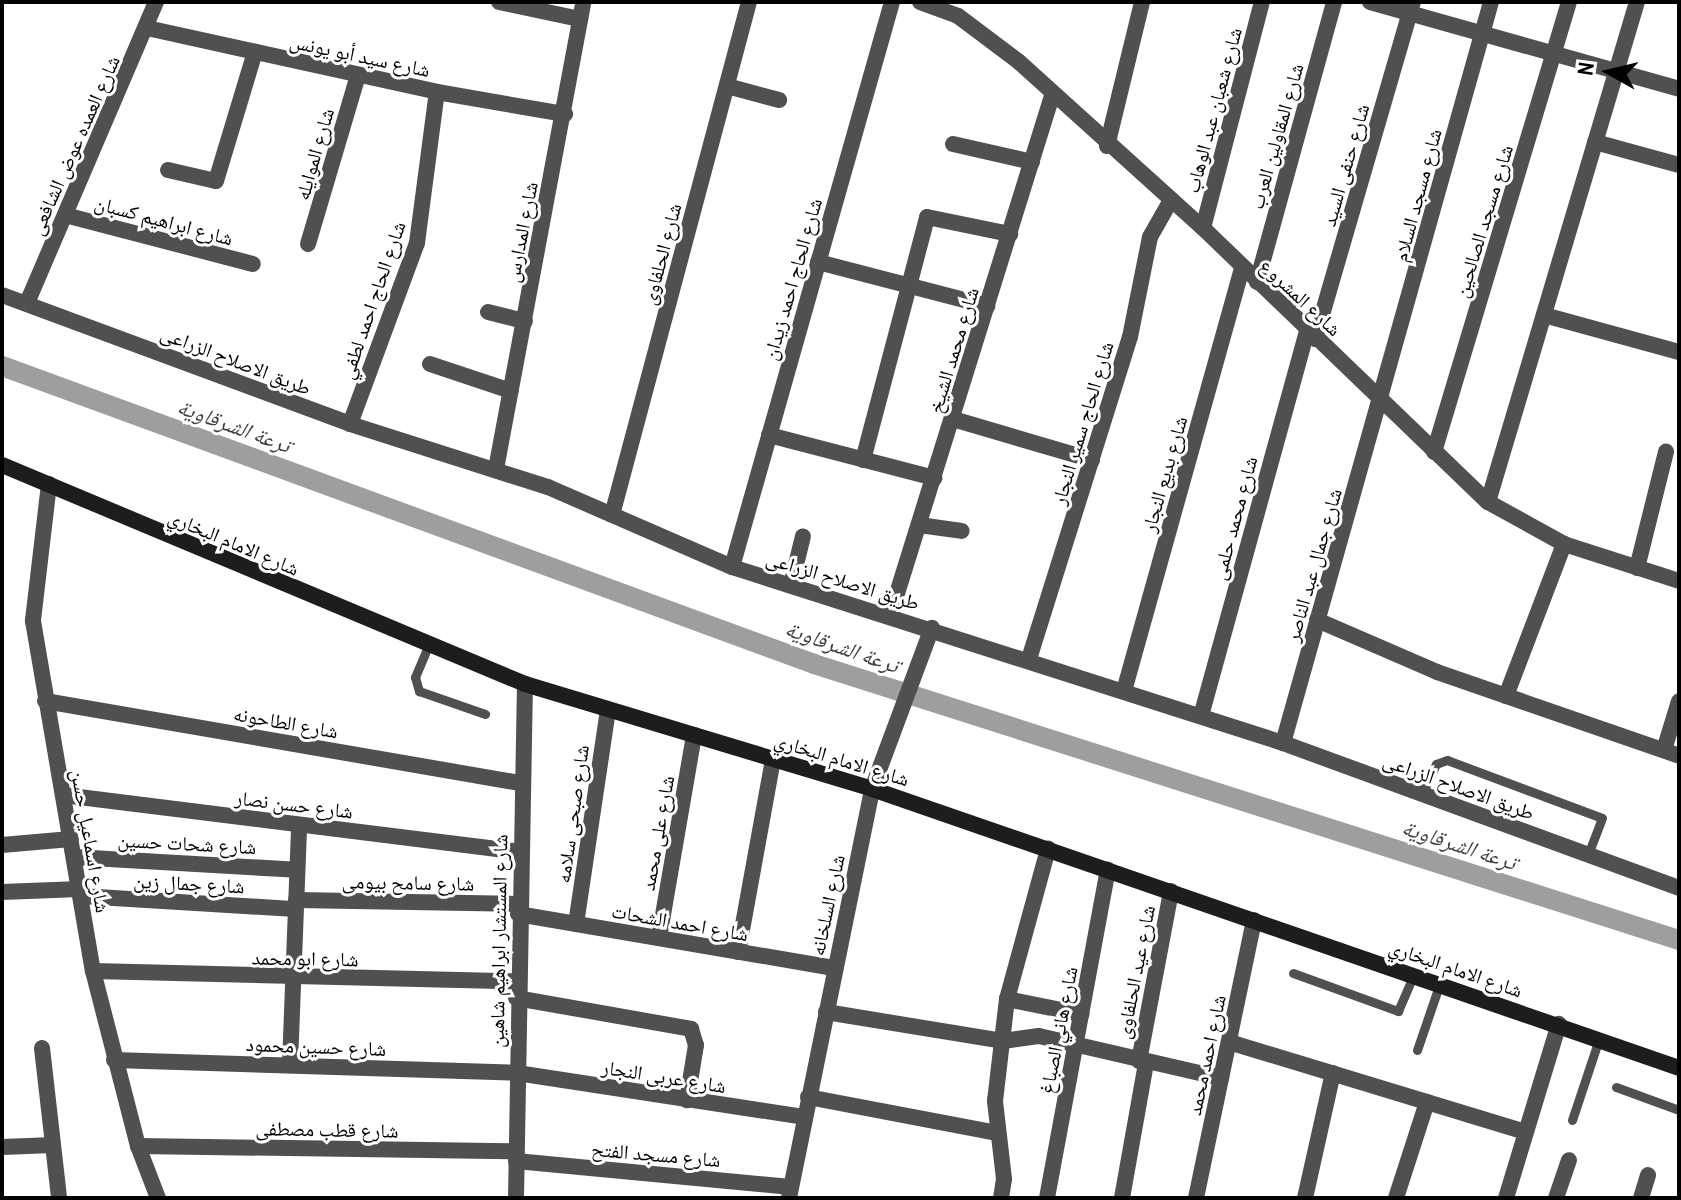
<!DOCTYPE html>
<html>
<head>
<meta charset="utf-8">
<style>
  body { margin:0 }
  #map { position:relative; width:1681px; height:1200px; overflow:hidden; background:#fff; font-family:"Archivo Narrow","Noto Naskh Arabic",sans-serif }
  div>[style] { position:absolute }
  .canal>* { height:20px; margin:-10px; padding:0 10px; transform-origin:10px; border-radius:10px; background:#9e9e9e }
  .lane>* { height:9px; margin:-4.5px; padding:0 4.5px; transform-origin:4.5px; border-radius:4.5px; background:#505050 }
  .street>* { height:16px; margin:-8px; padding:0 8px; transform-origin:8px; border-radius:8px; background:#505050 }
  .secondary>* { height:16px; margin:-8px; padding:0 8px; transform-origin:8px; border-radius:8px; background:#1d1d1d }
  span { translate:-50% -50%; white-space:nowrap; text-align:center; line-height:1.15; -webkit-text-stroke:6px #fff; paint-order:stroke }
  .street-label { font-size:20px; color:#000 }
  .water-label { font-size:22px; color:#3f3f3f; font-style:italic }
  .frame { position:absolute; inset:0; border:4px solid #000; pointer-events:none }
  .north { position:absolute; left:1569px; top:32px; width:80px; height:80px; -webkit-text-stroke:6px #fff; paint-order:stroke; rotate:278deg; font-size:22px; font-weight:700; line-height:32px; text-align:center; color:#000 }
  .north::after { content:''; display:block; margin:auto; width:28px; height:36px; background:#000; clip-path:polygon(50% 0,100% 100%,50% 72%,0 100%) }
</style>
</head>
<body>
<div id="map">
  <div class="canal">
    <div style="left:2px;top:366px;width:865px;rotate:20.15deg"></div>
    <div style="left:814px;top:664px;width:908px;rotate:17.7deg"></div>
  </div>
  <div class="lane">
    <div style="left:429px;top:644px;width:36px;rotate:113deg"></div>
    <div style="left:415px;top:677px;width:15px;rotate:74deg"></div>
    <div style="left:419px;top:691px;width:70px;rotate:19.2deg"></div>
    <div style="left:1422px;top:794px;width:33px;rotate:-65deg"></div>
    <div style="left:1436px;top:764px;width:12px;rotate:-20deg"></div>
    <div style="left:1447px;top:760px;width:165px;rotate:20.5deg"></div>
    <div style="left:1602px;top:818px;width:39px;rotate:111deg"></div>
    <div style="left:1293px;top:973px;width:112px;rotate:19.9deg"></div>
    <div style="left:1398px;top:1011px;width:40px;rotate:-66.6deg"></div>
    <div style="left:1417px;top:1050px;width:71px;rotate:-71.1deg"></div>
    <div style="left:1616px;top:1087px;width:67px;rotate:20.1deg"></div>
    <div style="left:1572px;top:1120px;width:85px;rotate:-71.6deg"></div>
  </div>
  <div class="street">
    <div style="left:499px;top:2px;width:83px;rotate:11.9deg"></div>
    <div style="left:920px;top:2px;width:40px;rotate:20.2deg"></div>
    <div style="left:958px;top:16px;width:75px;rotate:36.9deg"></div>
    <div style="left:1018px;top:61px;width:249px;rotate:42.1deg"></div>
    <div style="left:1203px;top:228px;width:395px;rotate:43.9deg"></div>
    <div style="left:1488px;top:502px;width:87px;rotate:28.9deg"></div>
    <div style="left:1564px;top:544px;width:121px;rotate:17.8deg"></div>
    <div style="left:1370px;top:2px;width:321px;rotate:15.7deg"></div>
    <div style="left:147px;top:28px;width:297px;rotate:12.4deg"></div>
    <div style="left:437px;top:92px;width:130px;rotate:9.8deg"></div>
    <div style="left:727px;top:86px;width:54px;rotate:15.1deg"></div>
    <div style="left:1595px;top:142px;width:87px;rotate:15.3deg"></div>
    <div style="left:953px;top:144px;width:81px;rotate:12.8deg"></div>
    <div style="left:1107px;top:146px;width:148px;rotate:-76.3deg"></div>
    <div style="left:168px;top:170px;width:49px;rotate:12.9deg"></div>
    <div style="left:216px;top:181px;width:135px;rotate:-73.2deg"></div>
    <div style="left:65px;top:215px;width:194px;rotate:14.6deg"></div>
    <div style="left:1203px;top:228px;width:234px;rotate:-75.4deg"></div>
    <div style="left:308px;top:244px;width:176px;rotate:-73.5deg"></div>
    <div style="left:818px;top:262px;width:175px;rotate:14.6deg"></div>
    <div style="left:1257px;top:282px;width:290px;rotate:-74.6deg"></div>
    <div style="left:2px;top:295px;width:371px;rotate:20.3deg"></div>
    <div style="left:350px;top:424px;width:208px;rotate:17.7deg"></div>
    <div style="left:548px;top:487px;width:201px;rotate:23.5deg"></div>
    <div style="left:732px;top:567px;width:578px;rotate:17.71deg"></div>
    <div style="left:1283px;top:743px;width:422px;rotate:20.1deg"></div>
    <div style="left:27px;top:303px;width:327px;rotate:-66.8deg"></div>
    <div style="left:488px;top:312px;width:38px;rotate:14deg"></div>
    <div style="left:1544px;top:315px;width:140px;rotate:15.3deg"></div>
    <div style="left:1315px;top:339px;width:351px;rotate:-73.8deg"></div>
    <div style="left:430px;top:364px;width:85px;rotate:18.4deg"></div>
    <div style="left:953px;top:419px;width:145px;rotate:16.4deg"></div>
    <div style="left:350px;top:424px;width:193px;rotate:-69.7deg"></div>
    <div style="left:417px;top:243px;width:152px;rotate:-82.5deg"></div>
    <div style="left:769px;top:435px;width:171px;rotate:14.6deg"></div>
    <div style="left:1434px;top:452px;width:470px;rotate:-73.3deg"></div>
    <div style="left:863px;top:460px;width:251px;rotate:-75.2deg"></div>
    <div style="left:927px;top:217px;width:85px;rotate:11.6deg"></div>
    <div style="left:496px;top:469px;width:475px;rotate:-79.4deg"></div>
    <div style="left:49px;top:484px;width:138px;rotate:96.7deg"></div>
    <div style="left:33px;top:621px;width:355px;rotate:80.3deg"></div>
    <div style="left:93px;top:971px;width:181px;rotate:75.6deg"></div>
    <div style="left:138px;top:1146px;width:56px;rotate:69deg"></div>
    <div style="left:1488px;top:502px;width:522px;rotate:-73.41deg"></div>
    <div style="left:612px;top:515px;width:531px;rotate:-75.05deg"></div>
    <div style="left:919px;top:525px;width:43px;rotate:7.9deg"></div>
    <div style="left:732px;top:567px;width:587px;rotate:-74.19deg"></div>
    <div style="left:1637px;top:568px;width:120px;rotate:-76deg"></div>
    <div style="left:791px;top:585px;width:50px;rotate:-76.2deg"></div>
    <div style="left:890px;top:616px;width:545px;rotate:-72.7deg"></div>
    <div style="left:1317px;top:620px;width:131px;rotate:23.4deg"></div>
    <div style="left:1437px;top:672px;width:256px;rotate:19.1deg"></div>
    <div style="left:1029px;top:659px;width:337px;rotate:-72.6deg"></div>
    <div style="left:1130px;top:337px;width:102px;rotate:-78.7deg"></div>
    <div style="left:1150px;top:237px;width:43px;rotate:-60.4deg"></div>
    <div style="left:1124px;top:691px;width:438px;rotate:-74.4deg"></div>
    <div style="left:1506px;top:696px;width:163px;rotate:-69.1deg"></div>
    <div style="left:45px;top:701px;width:482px;rotate:9.8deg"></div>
    <div style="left:1201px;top:716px;width:400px;rotate:-74.6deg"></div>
    <div style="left:1283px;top:743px;width:770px;rotate:-74.32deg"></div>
    <div style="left:1664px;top:750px;width:51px;rotate:-73deg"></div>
    <div style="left:63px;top:795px;width:461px;rotate:7.1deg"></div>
    <div style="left:2px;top:845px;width:69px;rotate:-5deg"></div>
    <div style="left:74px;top:857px;width:223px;rotate:3.3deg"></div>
    <div style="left:2px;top:892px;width:78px;rotate:-2.2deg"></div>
    <div style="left:81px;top:896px;width:215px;rotate:3.5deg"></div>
    <div style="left:296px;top:900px;width:223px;rotate:1deg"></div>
    <div style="left:518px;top:914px;width:322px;rotate:9.7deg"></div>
    <div style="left:576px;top:924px;width:217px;rotate:-81.5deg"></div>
    <div style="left:659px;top:938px;width:206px;rotate:-80.2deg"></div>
    <div style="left:738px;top:952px;width:196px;rotate:-79.7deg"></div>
    <div style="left:93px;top:971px;width:423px;rotate:1.4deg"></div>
    <div style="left:516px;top:998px;width:178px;rotate:10deg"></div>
    <div style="left:691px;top:1029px;width:17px;rotate:73deg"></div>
    <div style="left:696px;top:1045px;width:56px;rotate:99.3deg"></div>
    <div style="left:1007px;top:999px;width:76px;rotate:11.5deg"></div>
    <div style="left:826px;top:1012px;width:179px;rotate:9.3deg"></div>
    <div style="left:1003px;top:1041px;width:36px;rotate:-8deg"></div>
    <div style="left:1039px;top:1036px;width:187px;rotate:13deg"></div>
    <div style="left:1229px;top:1042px;width:310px;rotate:16.9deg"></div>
    <div style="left:42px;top:1048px;width:151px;rotate:83.5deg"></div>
    <div style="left:114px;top:1060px;width:403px;rotate:1.8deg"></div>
    <div style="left:517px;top:1073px;width:290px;rotate:8.7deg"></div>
    <div style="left:1139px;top:1061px;width:173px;rotate:-79.3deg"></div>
    <div style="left:290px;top:1064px;width:239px;rotate:-87.8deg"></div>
    <div style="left:808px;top:1097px;width:192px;rotate:10.8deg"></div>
    <div style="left:138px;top:1146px;width:378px;rotate:0.8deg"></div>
    <div style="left:2px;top:1147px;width:51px;rotate:-2.2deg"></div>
    <div style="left:516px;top:1161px;width:276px;rotate:5.4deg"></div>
    <div style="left:516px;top:1198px;width:514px;rotate:-89deg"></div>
    <div style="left:789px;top:1198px;width:417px;rotate:-78.5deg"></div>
    <div style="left:872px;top:789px;width:172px;rotate:-69.6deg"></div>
    <div style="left:1001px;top:1198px;width:19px;rotate:-81deg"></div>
    <div style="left:1004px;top:1179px;width:79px;rotate:-96.6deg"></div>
    <div style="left:995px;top:1101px;width:103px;rotate:-83.3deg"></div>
    <div style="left:1007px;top:999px;width:156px;rotate:-74.7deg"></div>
    <div style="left:1047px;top:1198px;width:334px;rotate:-79.5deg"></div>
    <div style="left:1122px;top:1198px;width:137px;rotate:-79.9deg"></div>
    <div style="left:1196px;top:1198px;width:284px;rotate:-78.2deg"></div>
    <div style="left:1305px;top:1198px;width:128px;rotate:-77.4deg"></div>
    <div style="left:1396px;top:1198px;width:101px;rotate:-72.1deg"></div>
    <div style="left:1506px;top:1198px;width:182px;rotate:-73.1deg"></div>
    <div style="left:1556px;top:1198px;width:40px;rotate:-71.1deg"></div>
    <div style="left:1641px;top:1198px;width:24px;rotate:-73deg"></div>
  </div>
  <div class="secondary">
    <div style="left:2px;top:465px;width:567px;rotate:22.72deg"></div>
    <div style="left:525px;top:684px;width:363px;rotate:16.8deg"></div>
    <div style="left:872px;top:789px;width:854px;rotate:19.07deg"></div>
  </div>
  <div class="street-label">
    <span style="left:360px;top:55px;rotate:12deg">شارع سيد أبو يونس</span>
    <span style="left:1213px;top:110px;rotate:-75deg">شارع شعبان عبد الوهاب</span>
    <span style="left:1276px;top:136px;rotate:-74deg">شارع المقاولين العرب</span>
    <span style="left:74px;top:145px;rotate:-66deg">شارع العمده عوض الشافعى</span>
    <span style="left:314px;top:154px;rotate:-74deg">شارع الموايله</span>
    <span style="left:1345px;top:165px;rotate:-74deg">شارع حنفى السيد</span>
    <span style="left:1417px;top:195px;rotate:-75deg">شارع مسجد السلام</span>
    <span style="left:164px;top:220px;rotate:15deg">شارع ابراهيم كسبان</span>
    <span style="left:1483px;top:221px;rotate:-73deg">شارع مسجد الصالحين</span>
    <span style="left:521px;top:232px;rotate:-79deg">شارع المدارس</span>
    <span style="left:661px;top:254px;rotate:-75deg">شارع الحلفاوى</span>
    <span style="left:792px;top:279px;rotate:-74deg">شارع الحاج احمد زيدان</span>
    <span style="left:1301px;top:297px;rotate:43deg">شارع المشروع</span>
    <span style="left:372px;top:300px;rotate:-71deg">شارع الحاج احمد لطفي</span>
    <span style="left:953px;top:350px;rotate:-73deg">شارع محمد الشيخ</span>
    <span style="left:236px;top:360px;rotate:21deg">طريق الاصلاح الزراعى</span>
    <span style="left:1082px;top:423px;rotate:-73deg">شارع الحاج سمير النجار</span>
    <span style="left:1164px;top:474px;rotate:-74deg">شارع بديع النجار</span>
    <span style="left:1234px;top:518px;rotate:-75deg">شارع محمد حلمى</span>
    <span style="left:234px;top:542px;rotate:23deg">شارع الامام البخاري</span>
    <span style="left:1313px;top:565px;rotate:-74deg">شارع جمال عبد الناصر</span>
    <span style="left:843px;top:580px;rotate:17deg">طريق الاصلاح الزراعى</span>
    <span style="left:286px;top:722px;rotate:10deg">شارع الطاحونه</span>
    <span style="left:842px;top:759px;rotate:17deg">شارع الامام البخاري</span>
    <span style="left:1459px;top:786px;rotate:20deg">طريق الاصلاح الزراعى</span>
    <span style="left:294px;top:804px;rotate:7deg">شارع حسن نصار</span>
    <span style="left:572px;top:814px;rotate:-82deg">شارع صبحى سلامه</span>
    <span style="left:657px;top:833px;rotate:-80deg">شارع على محمد</span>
    <span style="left:91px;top:841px;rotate:80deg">شارع اسماعيل حسن</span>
    <span style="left:187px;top:843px;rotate:3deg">شارع شحات حسين</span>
    <span style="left:408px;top:882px;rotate:1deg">شارع سامح بيومى</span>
    <span style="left:189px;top:883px;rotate:3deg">شارع جمال زين</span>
    <span style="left:827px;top:905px;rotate:-78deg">شارع السلخانه</span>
    <span style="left:680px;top:922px;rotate:10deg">شارع احمد الشحات</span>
    <span style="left:498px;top:941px;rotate:-89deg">شارع المستشار ابراهيم شاهين</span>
    <span style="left:305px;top:958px;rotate:1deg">شارع ابو محمد</span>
    <span style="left:1456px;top:968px;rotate:19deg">شارع الامام البخاري</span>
    <span style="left:1135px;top:972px;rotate:-79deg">شارع عيد الحلفاوى</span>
    <span style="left:1058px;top:1030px;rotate:-79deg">شارع هاني الصباغ</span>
    <span style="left:316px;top:1046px;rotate:2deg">شارع حسين محمود</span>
    <span style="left:1206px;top:1055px;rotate:-78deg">شارع احمد محمد</span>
    <span style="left:664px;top:1076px;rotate:9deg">شارع عربى النجار</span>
    <span style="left:327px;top:1129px;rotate:1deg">شارع قطب مصطفى</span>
    <span style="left:656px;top:1154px;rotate:5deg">شارع مسجد الفتح</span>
  </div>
  <div class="water-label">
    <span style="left:234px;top:426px;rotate:20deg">ترعة الشرقاوية</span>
    <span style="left:842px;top:647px;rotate:19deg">ترعة الشرقاوية</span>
    <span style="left:1459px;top:845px;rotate:18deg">ترعة الشرقاوية</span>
  </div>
  <div class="frame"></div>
  <div class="north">N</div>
</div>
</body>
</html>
